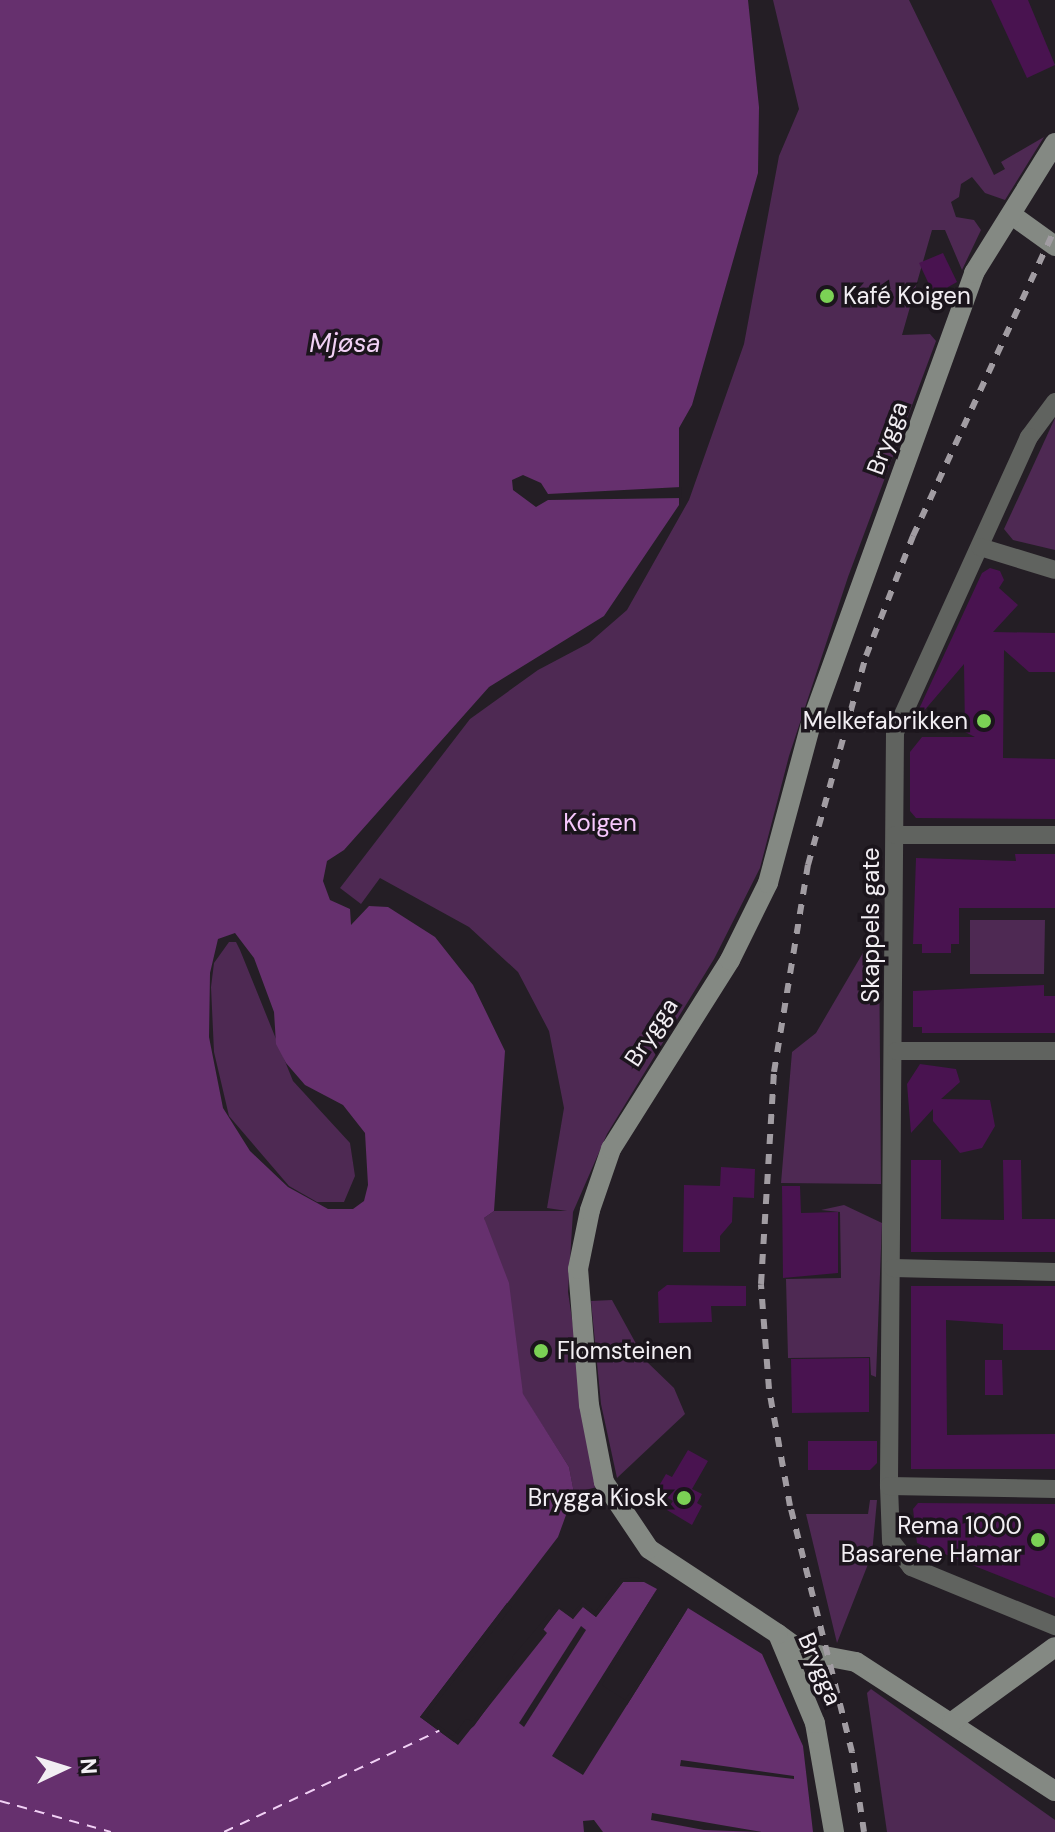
<!DOCTYPE html>
<html>
<head>
<meta charset="utf-8">
<style>
  body { margin:0 }
  #map { position:relative; width:1055px; height:1832px; overflow:hidden; background:#241e25; font-family:"DM Sans",sans-serif }
  div>[style] { position:absolute }
  .green>* { inset:0; background:#4e2953 }
  .water>* { inset:0; background:#66306e }
  .pier>* { inset:0; background:#241e25 }
  .ferry>* { height:2px; margin-top:-1px; transform-origin:0; background:repeating-linear-gradient(90deg,#f1d1f5 0 10px,transparent 0 18px) }
  .building>* { inset:0; background:#491350 }
  .street>* { height:18px; margin:-9px; padding:0 9px; transform-origin:9px; border-radius:9px; background:#60635f }
  .secondary>* { height:20px; margin:-10px; padding:0 10px; transform-origin:10px; border-radius:10px; background:#848983 }
  .rail>* { height:6px; margin-top:-3px; transform-origin:0; background:repeating-linear-gradient(90deg,#a19ca2 0 10px,transparent 0 20px) }
  .dots>* { width:22px; height:22px; translate:-50% -50%; box-sizing:border-box; border:4px solid #1b151c; border-radius:50% }
  span { translate:-50% -50%; white-space:nowrap; text-align:center; line-height:1.15; -webkit-text-stroke:7px #1b151c; paint-order:stroke }
  .poi-label { font-size:24px; color:#f2eef3 }
  .left { translate:0 -50%; text-align:left }
  .right { translate:-100% -50%; text-align:right }
  .street-label { font-size:24px; color:#f2eef3 }
  .park-label { font-size:24px; color:#f7c8fd }
  .water-label { font-size:26px; color:#f1d1f5; font-style:italic }
  .north { position:absolute; left:24px; top:1728px; width:80px; height:80px; -webkit-text-stroke:6px #1b151c; paint-order:stroke; rotate:86deg; font-size:22px; font-weight:700; line-height:32px; text-align:center; color:#f2eef3 }
  .north::after { content:''; display:block; margin:auto; width:28px; height:36px; background:#f2eef3; clip-path:polygon(50% 0,100% 100%,50% 72%,0 100%) }
</style>
</head>
<body>
<div id="map">
  <div class="green">
    <div style="clip-path:polygon(773px 0,909px 0,994px 175px,1005px 169px,1001px 162px,1044px 137px,1005px 200px,985px 193px,972px 177px,961px 184px,959px 197px,951px 202px,956px 217px,974px 220px,981px 230px,962px 270px,945px 230px,932px 230px,902px 335px,930px 334px,936px 341px,848px 577px,789px 756px,760px 868px,714px 959px,607px 1134px,573px 1212px,568px 1292px,597px 1487px,574px 1493px,569px 1467px,523px 1395px,484px 1218px,494px 1211px,567px 1211px,547px 1208px,564px 1108px,549px 1031px,518px 972px,469px 927px,380px 878px,361px 904px,340px 888px,470px 719px,538px 670px,589px 643px,627px 610px,689px 500px,744px 344px,779px 156px,799px 109px)"></div>
    <div style="clip-path:polygon(1055px 418px,1055px 550px,1013px 540px,1004px 529px)"></div>
    <div style="clip-path:polygon(970px 920px,1045px 920px,1044px 974px,970px 974px)"></div>
    <div style="clip-path:polygon(874px 934px,879px 937px,881px 1184px,781px 1183px,792px 1052px,816px 1033px)"></div>
    <div style="clip-path:polygon(229px 942px,236px 942px,240px 950px,293px 1081px,350px 1143px,355px 1176px,344px 1202px,317px 1202px,289px 1186px,229px 1116px,214px 1052px,211px 987px,214px 963px)"></div>
    <div style="clip-path:polygon(844px 1205px,882px 1223px,876px 1377px,871px 1375px,870px 1357px,788px 1358px,786px 1279px,841px 1278px,840px 1212px,821px 1210px)"></div>
    <div style="clip-path:polygon(612px 1300px,645px 1360px,674px 1388px,685px 1414px,617px 1478px,601px 1404px,591px 1301px)"></div>
    <div style="clip-path:polygon(870px 1500px,877px 1500px,872px 1554px,837px 1643px,806px 1514px,868px 1514px)"></div>
    <div style="clip-path:polygon(871px 1689px,1055px 1820px,1055px 1832px,887px 1832px,867px 1693px)"></div>
  </div>
  <div class="water">
    <div style="clip-path:polygon(evenodd,0 0,748px 0,759px 107px,758px 173px,692px 405px,679px 428px,679px 505px,604px 616px,489px 687px,344px 850px,327px 861px,323px 881px,330px 900px,350px 909px,351px 925px,369px 906px,388px 907px,435px 937px,473px 985px,505px 1051px,494px 1211px,484px 1218px,509px 1283px,523px 1394px,569px 1467px,574px 1493px,558px 1537px,420px 1717px,454px 1742px,474px 1726px,559px 1608px,573px 1619px,582px 1606px,596px 1617px,623px 1582px,644px 1582px,657px 1589px,597px 1686px,627px 1705px,688px 1608px,762px 1654px,803px 1746px,813px 1832px,603px 1832px,594px 1820px,583px 1821px,584px 1832px,0 1832px,0 0,235px 933px,254px 958px,274px 1012px,276px 1044px,286px 1063px,305px 1085px,343px 1105px,365px 1133px,368px 1185px,364px 1201px,353px 1209px,328px 1209px,288px 1187px,250px 1151px,223px 1108px,209px 1037px,210px 973px,218px 939px,235px 933px)"></div>
  </div>
  <div class="pier">
    <div style="clip-path:polygon(523px 475px,541px 483px,548px 494px,681px 487px,682px 498px,548px 500px,536px 507px,513px 490px,512px 480px)"></div>
    <div style="clip-path:polygon(637px 1577px,644px 1582px,623px 1582px,596px 1617px,583px 1607px,573px 1619px,559px 1609px,543px 1629px,547px 1633px,458px 1745px,420px 1717px,507px 1603px,512px 1607px,426px 1716px,453px 1736px,466px 1719px,473px 1721px,516px 1665px,512px 1657px,556px 1606px,572px 1613px,583px 1602px,595px 1612px,620px 1579px)"></div>
    <div style="clip-path:polygon(657px 1589px,602px 1685px,625px 1700px,688px 1608px,583px 1775px,552px 1756px)"></div>
    <div style="clip-path:polygon(581px 1626px,586px 1630px,524px 1727px,519px 1723px)"></div>
    <div style="clip-path:polygon(681px 1760px,794px 1776px,794px 1779px,680px 1766px)"></div>
    <div style="clip-path:polygon(652px 1813px,721px 1825px,762px 1832px,704px 1830px,651px 1820px)"></div>
  </div>
  <div class="ferry">
    <div style="left:0;top:1801px;width:115px;rotate:15.6deg"></div>
    <div style="left:224px;top:1832px;width:238px;rotate:-25.2deg"></div>
  </div>
  <div class="building">
    <div style="clip-path:polygon(991px 0,1028px 0,1055px 65px,1027px 78px)"></div>
    <div style="clip-path:polygon(943px 253px,957px 282px,934px 295px,919px 263px)"></div>
    <div style="clip-path:polygon(990px 568px,1000px 571px,1004px 580px,999px 588px,1018px 605px,993px 632px,1055px 633px,1055px 672px,1029px 672px,1004px 650px,1003px 758px,1055px 759px,1055px 819px,916px 818px,910px 811px,910px 752px,922px 737px,975px 737px,965px 732px,964px 664px,923px 712px,919px 709px,982px 573px)"></div>
    <div style="clip-path:polygon(1015px 854px,1055px 854px,1055px 908px,959px 908px,959px 944px,951px 944px,951px 953px,922px 953px,922px 944px,913px 944px,916px 858px,1016px 861px)"></div>
    <div style="clip-path:polygon(1044px 985px,1044px 996px,1055px 996px,1055px 1033px,922px 1033px,922px 1027px,913px 1027px,913px 991px)"></div>
    <div style="clip-path:polygon(920px 1064px,956px 1069px,960px 1082px,941px 1099px,990px 1100px,995px 1126px,982px 1148px,960px 1153px,933px 1121px,933px 1109px,911px 1133px,907px 1084px)"></div>
    <div style="clip-path:polygon(911px 1160px,941px 1160px,941px 1219px,1004px 1220px,1003px 1160px,1021px 1160px,1022px 1219px,1055px 1219px,1055px 1252px,911px 1252px)"></div>
    <div style="clip-path:polygon(721px 1167px,755px 1169px,754px 1198px,733px 1197px,732px 1222px,720px 1236px,720px 1252px,683px 1252px,684px 1185px,720px 1186px)"></div>
    <div style="clip-path:polygon(782px 1186px,800px 1186px,801px 1213px,838px 1212px,838px 1273px,783px 1278px)"></div>
    <div style="clip-path:polygon(667px 1285px,746px 1286px,746px 1306px,711px 1306px,712px 1322px,659px 1323px,658px 1292px)"></div>
    <div style="clip-path:polygon(911px 1286px,1055px 1286px,1055px 1350px,1003px 1350px,1003px 1324px,946px 1320px,947px 1435px,1055px 1434px,1055px 1469px,911px 1469px)"></div>
    <div style="clip-path:polygon(869px 1358px,869px 1412px,792px 1413px,791px 1359px)"></div>
    <div style="clip-path:polygon(985px 1360px,1002px 1360px,1003px 1395px,985px 1395px)"></div>
    <div style="clip-path:polygon(808px 1441px,877px 1441px,877px 1463px,870px 1470px,808px 1470px)"></div>
    <div style="clip-path:polygon(688px 1450px,708px 1461px,692px 1489px,702px 1494px,697px 1503px,702px 1506px,692px 1525px,667px 1510px,673px 1501px,656px 1491px,666px 1474px,672px 1477px)"></div>
    <div style="clip-path:polygon(918px 1503px,1055px 1504px,1055px 1598px,917px 1543px,913px 1509px)"></div>
  </div>
  <div class="street">
    <div style="left:1055px;top:402px;width:44px;rotate:126.6deg"></div>
    <div style="left:1029px;top:437px;width:324px;rotate:114.4deg"></div>
    <div style="left:895px;top:732px;width:754px;rotate:90.46deg"></div>
    <div style="left:889px;top:1486px;width:55px;rotate:87.9deg"></div>
    <div style="left:891px;top:1541px;width:33px;rotate:52deg"></div>
    <div style="left:911px;top:1567px;width:156px;rotate:22.3deg"></div>
    <div style="left:980px;top:547px;width:78px;rotate:17deg"></div>
    <div style="left:895px;top:835px;width:160px"></div>
    <div style="left:896px;top:1051px;width:159px"></div>
    <div style="left:893px;top:1268px;width:162px;rotate:1.4deg"></div>
    <div style="left:889px;top:1486px;width:166px;rotate:1deg"></div>
  </div>
  <div class="secondary">
    <div style="left:1012px;top:215px;width:53px;rotate:35.8deg"></div>
    <div style="left:778px;top:1634px;width:31px;rotate:36deg"></div>
    <div style="left:803px;top:1652px;width:54px;rotate:10.7deg"></div>
    <div style="left:856px;top:1662px;width:237px;rotate:33deg"></div>
    <div style="left:952px;top:1722px;width:127px;rotate:-36.1deg"></div>
    <div style="left:834px;top:1832px;width:111px;rotate:-99.9deg"></div>
    <div style="left:815px;top:1723px;width:96px;rotate:-112.6deg"></div>
    <div style="left:778px;top:1634px;width:154px;rotate:-146.6deg"></div>
    <div style="left:649px;top:1549px;width:81px;rotate:-123.9deg"></div>
    <div style="left:604px;top:1482px;width:78px;rotate:-101deg"></div>
    <div style="left:589px;top:1405px;width:136px;rotate:-94.6deg"></div>
    <div style="left:578px;top:1269px;width:60px;rotate:-78.5deg"></div>
    <div style="left:590px;top:1210px;width:65px;rotate:-71deg"></div>
    <div style="left:611px;top:1149px;width:223px;rotate:-57.8deg"></div>
    <div style="left:730px;top:960px;width:86px;rotate:-63.7deg"></div>
    <div style="left:768px;top:883px;width:165px;rotate:-74.9deg"></div>
    <div style="left:811px;top:724px;width:480px;rotate:-70.1deg"></div>
    <div style="left:974px;top:273px;width:153px;rotate:-58.1deg"></div>
  </div>
  <div class="rail">
    <div style="left:864px;top:1832px;width:81px;rotate:-98.5deg"></div>
    <div style="left:852px;top:1752px;width:254px;rotate:-104.1deg"></div>
    <div style="left:790px;top:1506px;width:119px;rotate:-100.2deg"></div>
    <div style="left:769px;top:1389px;width:105px;rotate:-94.4deg"></div>
    <div style="left:761px;top:1284px;width:212px;rotate:-86.5deg"></div>
    <div style="left:774px;top:1072px;width:210px;rotate:-80.7deg"></div>
    <div style="left:808px;top:865px;width:217px;rotate:-74.5deg"></div>
    <div style="left:866px;top:656px;width:129px;rotate:-68.6deg"></div>
    <div style="left:913px;top:536px;width:339px;rotate:-65.2deg"></div>
  </div>
  <div class="dots">
    <div style="left:827px;top:296px;background:#7bd155"></div>
    <div style="left:984px;top:721px;background:#7bd155"></div>
    <div style="left:541px;top:1351px;background:#7bd155"></div>
    <div style="left:684px;top:1498px;background:#7bd155"></div>
    <div style="left:1038px;top:1540px;background:#7bd155"></div>
  </div>
  <div class="poi-label">
    <span class="left" style="left:843px;top:296px">Kafé Koigen</span>
    <span class="right" style="left:968px;top:721px">Melkefabrikken</span>
    <span class="left" style="left:557px;top:1351px">Flomsteinen</span>
    <span class="right" style="left:668px;top:1498px">Brygga Kiosk</span>
    <span class="right" style="left:1022px;top:1540px">Rema 1000<br>Basarene Hamar</span>
  </div>
  <div class="street-label">
    <span style="left:887px;top:438px;rotate:-70deg">Brygga</span>
    <span style="left:871px;top:925px;rotate:-90deg">Skappels gate</span>
    <span style="left:651px;top:1032px;rotate:-57deg">Brygga</span>
    <span style="left:820px;top:1669px;rotate:67deg">Brygga</span>
  </div>
  <div class="park-label">
    <span style="left:600px;top:823px">Koigen</span>
  </div>
  <div class="water-label">
    <span style="left:345px;top:344px">Mjøsa</span>
  </div>
  <div class="north">N</div>
</div>
</body>
</html>
